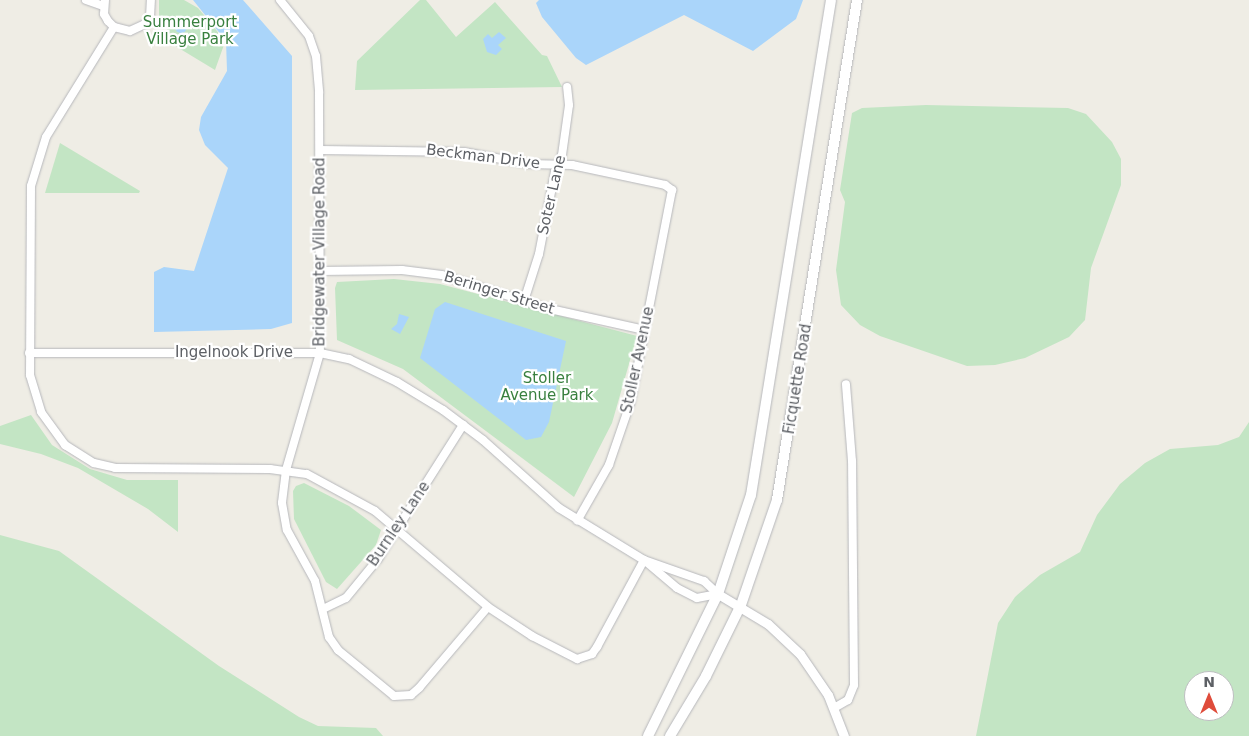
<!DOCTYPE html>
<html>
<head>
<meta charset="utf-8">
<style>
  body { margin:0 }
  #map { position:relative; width:1249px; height:736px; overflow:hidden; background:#efede5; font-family:"DejaVu Sans",sans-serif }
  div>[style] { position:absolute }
  .green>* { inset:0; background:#c3e5c4 }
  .water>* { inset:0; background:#aad5fa }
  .round { border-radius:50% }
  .roads { filter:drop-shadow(0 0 1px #b6b7bb) drop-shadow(0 0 1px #b6b7bb) }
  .minor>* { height:8px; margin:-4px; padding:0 4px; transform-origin:4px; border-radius:4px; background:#fff }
  .tertiary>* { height:9px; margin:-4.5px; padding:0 4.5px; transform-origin:4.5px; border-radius:4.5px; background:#fff }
  .secondary>* { height:10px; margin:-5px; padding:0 5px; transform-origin:5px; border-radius:5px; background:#fff }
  span { translate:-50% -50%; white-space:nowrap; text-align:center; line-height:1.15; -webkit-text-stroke:4.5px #fff; paint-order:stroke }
  .park-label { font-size:15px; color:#39803f }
  .street-label { font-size:15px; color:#5d6065 }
  .north { position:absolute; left:1184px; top:671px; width:50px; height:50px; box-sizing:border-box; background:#fff; border:1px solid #bebfc1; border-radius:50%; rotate:0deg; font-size:14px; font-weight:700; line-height:20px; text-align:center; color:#5d6065 }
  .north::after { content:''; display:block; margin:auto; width:18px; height:22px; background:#df4c3b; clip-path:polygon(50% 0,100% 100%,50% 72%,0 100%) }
</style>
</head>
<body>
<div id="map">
  <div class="green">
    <div style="clip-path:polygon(159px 0,184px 0,198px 8px,214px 27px,225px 42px,215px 70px,172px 44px,167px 29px,159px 29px)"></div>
    <div style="clip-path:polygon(420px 0,426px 0,456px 37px,495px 2px,542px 55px,547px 56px,562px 87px,355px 90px,357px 61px)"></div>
    <div style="clip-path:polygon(926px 105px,1068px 108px,1086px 114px,1112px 142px,1121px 159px,1121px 185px,1091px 268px,1085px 320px,1069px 337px,1025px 358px,995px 365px,967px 366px,880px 336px,860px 325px,841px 305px,836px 270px,845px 202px,840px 190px,852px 113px,862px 108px)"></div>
    <div style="clip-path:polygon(60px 143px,140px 191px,139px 193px,45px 193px)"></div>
    <div style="clip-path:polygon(394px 279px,440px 284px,637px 336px,612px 423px,574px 497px,403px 369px,337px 340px,335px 288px,337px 282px)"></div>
    <div style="clip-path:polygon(31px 415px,52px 445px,90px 469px,127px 480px,178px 480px,178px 532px,148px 509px,78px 468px,41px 454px,0 444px,0 426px)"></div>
    <div style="clip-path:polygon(evenodd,1249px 422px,1249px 736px,976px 736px,998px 623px,1015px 597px,1040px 575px,1080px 552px,1097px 515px,1120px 484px,1145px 463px,1170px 449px,1218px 445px,1239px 437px,1249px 422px,1194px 681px,1224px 681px,1224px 711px,1194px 711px,1194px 681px)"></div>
    <div style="clip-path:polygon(304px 483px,349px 506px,381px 530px,376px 545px,337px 589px,326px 582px,294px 519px,293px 491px,296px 486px)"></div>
    <div style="clip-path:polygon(0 535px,59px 551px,219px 666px,299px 717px,318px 726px,376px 728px,383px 736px,0 736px)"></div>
  </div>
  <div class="water">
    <div style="clip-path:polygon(193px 0,243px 0,292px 56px,292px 323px,271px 329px,154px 332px,154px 272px,164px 267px,194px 271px,228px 168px,205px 145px,199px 130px,201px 117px,227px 71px,226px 41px)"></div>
    <div style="clip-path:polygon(539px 0,803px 0,796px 19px,753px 51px,684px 15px,586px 65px,576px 58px,542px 17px,536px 3px)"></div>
    <div class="round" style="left:175px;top:21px;width:12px;height:12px"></div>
    <div style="clip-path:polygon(499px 32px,506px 38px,498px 45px,502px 49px,496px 55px,487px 52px,483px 39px,488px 34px,492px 38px)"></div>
    <div style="clip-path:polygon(445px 302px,566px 341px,549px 422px,541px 437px,526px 440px,420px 358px,435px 309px)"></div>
    <div style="clip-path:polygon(399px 314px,409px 317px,400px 334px,391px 329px,397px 324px)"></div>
  </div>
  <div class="roads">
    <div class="minor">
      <div style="left:86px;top:0;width:18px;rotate:19deg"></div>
      <div style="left:105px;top:0;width:14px;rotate:94deg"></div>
      <div style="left:104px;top:14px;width:8px;rotate:60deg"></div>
      <div style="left:108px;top:21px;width:8px;rotate:45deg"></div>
      <div style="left:114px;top:27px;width:16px;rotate:14deg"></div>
      <div style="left:130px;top:31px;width:17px;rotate:-25deg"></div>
      <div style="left:145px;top:24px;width:9px;rotate:-54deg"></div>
      <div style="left:150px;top:17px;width:17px;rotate:-87deg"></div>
      <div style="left:280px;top:0;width:46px;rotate:51.1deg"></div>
      <div style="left:309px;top:36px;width:21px;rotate:71deg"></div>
      <div style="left:316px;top:56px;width:37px;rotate:85deg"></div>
      <div style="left:319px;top:93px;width:260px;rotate:89.8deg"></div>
      <div style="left:320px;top:353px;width:122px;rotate:106.2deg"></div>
      <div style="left:286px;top:470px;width:33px;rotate:97deg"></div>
      <div style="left:282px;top:503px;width:27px;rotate:80deg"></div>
      <div style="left:287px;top:530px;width:58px;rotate:61.2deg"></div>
      <div style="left:315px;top:581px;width:58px;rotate:76deg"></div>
      <div style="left:329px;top:637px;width:16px;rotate:55deg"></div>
      <div style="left:338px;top:650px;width:72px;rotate:39.4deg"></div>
      <div style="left:394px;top:696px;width:17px;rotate:-3deg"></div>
      <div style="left:411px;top:695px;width:11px;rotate:-41deg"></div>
      <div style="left:419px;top:688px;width:106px;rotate:-49.6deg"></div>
      <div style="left:114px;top:27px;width:129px;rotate:121.7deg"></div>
      <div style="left:46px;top:137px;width:51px;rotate:107deg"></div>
      <div style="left:31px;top:186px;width:189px;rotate:90.3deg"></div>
      <div style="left:30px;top:375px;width:39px;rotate:73deg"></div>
      <div style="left:41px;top:412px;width:41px;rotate:54deg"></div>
      <div style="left:65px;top:445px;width:34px;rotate:32deg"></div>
      <div style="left:94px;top:463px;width:22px;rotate:13deg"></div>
      <div style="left:115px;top:468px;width:155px;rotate:0.4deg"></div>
      <div style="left:270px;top:469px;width:37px;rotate:8deg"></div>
      <div style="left:307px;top:474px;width:77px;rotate:28.6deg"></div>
      <div style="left:375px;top:511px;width:148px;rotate:40.3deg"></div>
      <div style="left:488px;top:607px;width:53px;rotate:33.4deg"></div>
      <div style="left:532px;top:636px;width:51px;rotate:27.1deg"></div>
      <div style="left:577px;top:659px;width:16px;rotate:-18deg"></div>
      <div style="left:592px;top:654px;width:9px;rotate:-54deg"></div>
      <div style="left:597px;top:647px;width:99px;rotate:-61.6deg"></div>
      <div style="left:320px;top:150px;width:144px;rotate:0.8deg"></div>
      <div style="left:464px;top:152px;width:65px;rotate:10.6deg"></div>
      <div style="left:528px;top:164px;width:44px;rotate:1.3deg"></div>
      <div style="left:572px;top:165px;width:95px;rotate:12.1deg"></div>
      <div style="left:665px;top:185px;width:9px;rotate:36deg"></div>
      <div style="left:672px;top:190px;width:215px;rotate:101deg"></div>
      <div style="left:631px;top:401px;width:68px;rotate:109deg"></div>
      <div style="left:609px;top:465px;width:64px;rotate:119.7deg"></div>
      <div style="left:320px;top:271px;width:82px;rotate:-0.7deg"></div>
      <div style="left:402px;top:270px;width:40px;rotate:7.1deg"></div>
      <div style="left:442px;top:275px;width:113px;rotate:17.5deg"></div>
      <div style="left:550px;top:309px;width:97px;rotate:12.5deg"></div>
      <div style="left:524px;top:301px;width:49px;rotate:-72.3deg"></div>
      <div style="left:539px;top:254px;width:84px;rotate:-79deg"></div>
      <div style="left:555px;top:172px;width:18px;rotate:-68deg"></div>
      <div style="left:562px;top:155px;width:50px;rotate:-82deg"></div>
      <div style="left:569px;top:105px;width:18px;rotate:-96deg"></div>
      <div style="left:29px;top:353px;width:291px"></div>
      <div style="left:320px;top:353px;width:30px;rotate:12deg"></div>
      <div style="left:349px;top:359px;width:53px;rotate:25.6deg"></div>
      <div style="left:397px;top:382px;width:54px;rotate:31.3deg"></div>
      <div style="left:443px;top:410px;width:50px;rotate:36.9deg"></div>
      <div style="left:483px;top:440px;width:102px;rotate:41.8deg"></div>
      <div style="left:559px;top:508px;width:100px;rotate:31.5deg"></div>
      <div style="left:644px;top:560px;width:43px;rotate:40.3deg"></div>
      <div style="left:677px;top:588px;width:22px;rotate:27deg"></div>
      <div style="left:697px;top:598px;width:21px;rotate:-11deg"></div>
      <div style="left:644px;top:560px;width:64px;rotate:19.3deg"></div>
      <div style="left:704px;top:581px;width:19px;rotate:43deg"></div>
      <div style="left:323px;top:609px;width:25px;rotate:-26deg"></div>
      <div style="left:346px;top:598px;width:50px;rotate:-50.6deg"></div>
      <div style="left:378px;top:559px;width:159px;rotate:-57.6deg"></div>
      <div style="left:834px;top:708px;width:16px;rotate:-30deg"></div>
      <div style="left:848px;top:700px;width:16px;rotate:-68deg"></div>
      <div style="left:854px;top:685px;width:224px;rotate:-90.5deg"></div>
      <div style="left:852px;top:461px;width:77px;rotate:-94.5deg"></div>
    </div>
    <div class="tertiary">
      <div style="left:718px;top:594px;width:58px;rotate:31deg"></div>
      <div style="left:768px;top:624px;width:44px;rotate:43.2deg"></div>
      <div style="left:800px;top:654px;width:50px;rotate:55.7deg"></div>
      <div style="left:828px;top:695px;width:44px;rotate:68.7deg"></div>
    </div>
    <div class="secondary">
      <div style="left:648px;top:736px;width:158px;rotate:-63.8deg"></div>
      <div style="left:718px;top:594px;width:104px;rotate:-71.6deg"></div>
      <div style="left:751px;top:495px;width:501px;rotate:-80.82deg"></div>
      <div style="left:670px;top:736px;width:70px;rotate:-59deg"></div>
      <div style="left:706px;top:676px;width:79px;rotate:-63.8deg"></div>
      <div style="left:741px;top:605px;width:111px;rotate:-71.1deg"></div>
      <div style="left:777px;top:500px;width:506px;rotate:-80.91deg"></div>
    </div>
  </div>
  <div class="park-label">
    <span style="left:190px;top:31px">Summerport<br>Village Park</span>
    <span style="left:547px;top:387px">Stoller<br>Avenue Park</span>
  </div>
  <div class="street-label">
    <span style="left:483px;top:157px;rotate:7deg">Beckman Drive</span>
    <span style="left:552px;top:195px;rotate:-77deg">Soter Lane</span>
    <span style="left:320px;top:252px;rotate:-90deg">Bridgewater Village Road</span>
    <span style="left:499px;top:293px;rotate:17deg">Beringer Street</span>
    <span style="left:234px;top:353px">Ingelnook Drive</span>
    <span style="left:638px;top:360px;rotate:-78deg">Stoller Avenue</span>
    <span style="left:798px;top:379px;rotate:-81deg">Ficquette Road</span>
    <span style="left:399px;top:524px;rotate:-56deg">Burnley Lane</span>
  </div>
  <div class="north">N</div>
</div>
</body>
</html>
